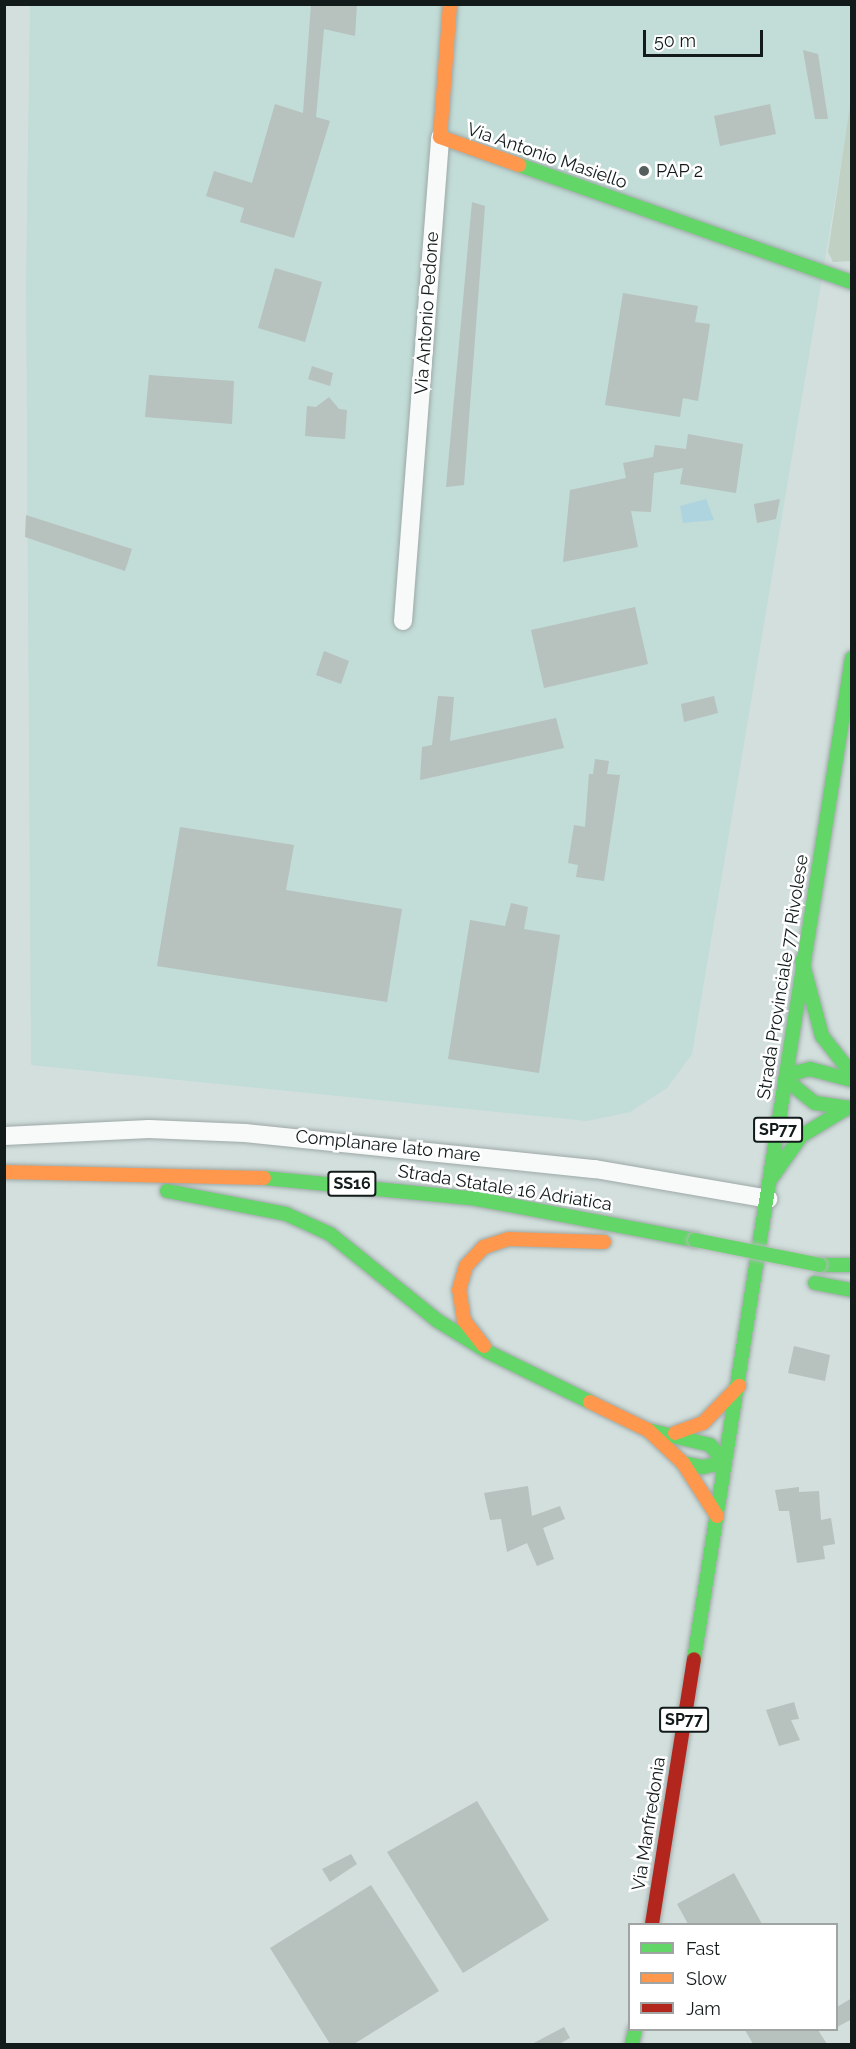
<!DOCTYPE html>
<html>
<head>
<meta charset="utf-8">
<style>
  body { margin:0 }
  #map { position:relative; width:856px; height:2049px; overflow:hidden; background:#d2dfdd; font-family:Raleway,sans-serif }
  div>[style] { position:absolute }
  .built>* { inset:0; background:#c2dcd7 }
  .green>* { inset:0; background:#c0d1c4 }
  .water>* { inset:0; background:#aed4e0 }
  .building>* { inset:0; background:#b7c1be }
  .roads { filter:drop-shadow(0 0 2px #9ea9a7) drop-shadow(0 0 2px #9ea9a7) }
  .street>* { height:18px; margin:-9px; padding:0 9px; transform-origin:9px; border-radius:9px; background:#f8fafa }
  .fast>* { height:14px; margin:-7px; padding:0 7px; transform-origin:7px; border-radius:7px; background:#63d668 }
  .slow>* { height:14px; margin:-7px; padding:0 7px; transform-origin:7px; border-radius:7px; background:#ff974d }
  .jam>* { height:14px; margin:-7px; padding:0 7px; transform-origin:7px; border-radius:7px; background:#b3261e }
  .bridges { filter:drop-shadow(0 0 2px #b3b9b8) drop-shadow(0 0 2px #b3b9b8) }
  .fast-bridge>* { height:14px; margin:-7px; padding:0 7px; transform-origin:7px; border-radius:7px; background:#63d668 }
  .dots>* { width:16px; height:16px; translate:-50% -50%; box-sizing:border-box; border:3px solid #fff; border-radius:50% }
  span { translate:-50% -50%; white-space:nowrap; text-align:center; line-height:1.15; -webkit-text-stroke:5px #fff; paint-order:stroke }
  .shield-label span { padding:2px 4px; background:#fff; border:2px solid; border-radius:4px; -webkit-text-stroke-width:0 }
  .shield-label { font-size:16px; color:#121b1a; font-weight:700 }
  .street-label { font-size:18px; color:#121b1a }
  .poi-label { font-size:18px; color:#121b1a }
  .left { translate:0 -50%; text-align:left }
  .frame { position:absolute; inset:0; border:6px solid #121b1a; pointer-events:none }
  .legend { position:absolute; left:628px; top:1923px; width:210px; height:108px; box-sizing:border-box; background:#fff; border:2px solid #a0a4a3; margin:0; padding:8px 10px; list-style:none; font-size:18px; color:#121b1a }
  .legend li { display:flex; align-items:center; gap:12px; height:30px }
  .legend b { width:30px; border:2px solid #a0a4a3 }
  .scale { position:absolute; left:643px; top:30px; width:120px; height:27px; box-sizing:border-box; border:3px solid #121b1a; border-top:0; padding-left:8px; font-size:18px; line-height:21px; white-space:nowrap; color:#121b1a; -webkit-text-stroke:4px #fff; paint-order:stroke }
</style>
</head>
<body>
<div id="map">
  <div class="built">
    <div style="clip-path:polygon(30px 5px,851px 5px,851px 104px,692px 1054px,667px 1088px,630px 1112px,587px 1121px,31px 1065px,26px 284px)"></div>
  </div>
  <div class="green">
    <div style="clip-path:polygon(851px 99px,851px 261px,833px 262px,828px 252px)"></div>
  </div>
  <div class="water">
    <div style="clip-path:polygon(706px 499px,714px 520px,683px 523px,680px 506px)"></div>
  </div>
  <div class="building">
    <div style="clip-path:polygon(311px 4px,357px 4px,355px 36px,324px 29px,316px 117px,330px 121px,294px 238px,240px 222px,244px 208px,206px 196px,214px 171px,252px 183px,275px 104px,303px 113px)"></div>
    <div style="clip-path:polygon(803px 50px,818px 54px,828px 119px,815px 119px)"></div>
    <div style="clip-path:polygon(770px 104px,776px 134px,720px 146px,714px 116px)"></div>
    <div style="clip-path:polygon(472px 202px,485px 206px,464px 485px,446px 487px)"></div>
    <div style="clip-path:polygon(275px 268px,322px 282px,305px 342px,258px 328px)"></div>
    <div style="clip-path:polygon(623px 293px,698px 306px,695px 322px,710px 324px,698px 401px,683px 398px,680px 417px,605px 405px)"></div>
    <div style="clip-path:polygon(312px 366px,333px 373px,330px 386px,308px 379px)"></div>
    <div style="clip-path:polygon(149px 375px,234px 381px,232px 424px,145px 417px)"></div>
    <div style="clip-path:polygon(329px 397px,339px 409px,347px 410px,345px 439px,305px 436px,307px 406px,316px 407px)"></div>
    <div style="clip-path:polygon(688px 434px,743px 444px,736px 493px,680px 484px,683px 468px,654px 473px,651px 512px,631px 511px,638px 547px,563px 562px,570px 490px,626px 478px,623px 463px,653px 457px,655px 445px,686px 449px)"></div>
    <div style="clip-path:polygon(780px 499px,776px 519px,757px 523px,754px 504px)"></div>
    <div style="clip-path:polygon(26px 515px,132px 549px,125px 571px,25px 537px)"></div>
    <div style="clip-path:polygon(635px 607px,648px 664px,544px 688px,531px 630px)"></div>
    <div style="clip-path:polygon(324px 651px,349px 661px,341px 684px,316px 675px)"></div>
    <div style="clip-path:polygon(438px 696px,454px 697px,450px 741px,556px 718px,564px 748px,420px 780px,422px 747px,432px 745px)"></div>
    <div style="clip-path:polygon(714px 696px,718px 713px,684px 722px,681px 704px)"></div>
    <div style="clip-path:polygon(595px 759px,609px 761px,607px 774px,620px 775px,604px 881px,576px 877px,578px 865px,568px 863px,574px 825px,585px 827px,589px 774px,593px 774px)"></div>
    <div style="clip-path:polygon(180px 827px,294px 845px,286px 890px,402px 909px,387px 1002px,157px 966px)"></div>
    <div style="clip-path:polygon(511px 903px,528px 907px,524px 929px,560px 935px,539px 1073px,448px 1059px,470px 920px,505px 926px)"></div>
    <div style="clip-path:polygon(794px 1346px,830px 1355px,825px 1381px,788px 1373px)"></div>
    <div style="clip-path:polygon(528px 1486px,532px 1516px,560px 1506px,565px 1519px,543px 1528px,554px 1559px,537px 1566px,527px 1543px,507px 1552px,501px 1519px,490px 1520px,484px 1493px)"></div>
    <div style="clip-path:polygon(799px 1487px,799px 1492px,819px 1491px,821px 1520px,831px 1518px,835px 1544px,823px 1546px,825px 1559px,797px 1563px,789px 1511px,779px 1511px,775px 1490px)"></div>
    <div style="clip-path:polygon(794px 1702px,799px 1719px,791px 1720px,800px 1740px,779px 1746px,766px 1710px)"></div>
    <div style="clip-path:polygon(477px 1801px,549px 1920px,463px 1973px,387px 1852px)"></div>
    <div style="clip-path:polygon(351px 1854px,357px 1864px,330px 1882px,322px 1869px)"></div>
    <div style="clip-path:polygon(734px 1873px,762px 1924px,688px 1924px,677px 1904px)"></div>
    <div style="clip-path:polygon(371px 1885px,439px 1991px,354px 2044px,330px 2044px,270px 1948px)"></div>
    <div style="clip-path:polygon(852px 1998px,852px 2019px,837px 2027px,837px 2007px)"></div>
    <div style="clip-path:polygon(564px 2027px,570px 2038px,559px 2044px,532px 2044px)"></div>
    <div style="clip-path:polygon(745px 2030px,818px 2030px,827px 2044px,753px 2044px)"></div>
  </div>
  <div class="roads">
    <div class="street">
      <div style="left:403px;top:621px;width:485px;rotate:-85.6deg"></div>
      <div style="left:4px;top:1136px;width:145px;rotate:-2.8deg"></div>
      <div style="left:149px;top:1129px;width:96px;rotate:2.4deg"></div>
      <div style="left:245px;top:1133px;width:352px;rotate:5.9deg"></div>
      <div style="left:595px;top:1169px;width:176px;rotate:9.8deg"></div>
    </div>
    <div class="fast">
      <div style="left:519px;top:165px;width:353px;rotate:19.4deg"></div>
      <div style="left:802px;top:961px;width:78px;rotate:75.1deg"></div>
      <div style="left:822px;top:1036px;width:48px;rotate:51.7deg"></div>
      <div style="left:786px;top:1075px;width:422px;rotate:-81deg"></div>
      <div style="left:786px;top:1075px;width:25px;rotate:-14deg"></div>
      <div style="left:810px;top:1069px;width:43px;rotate:14.7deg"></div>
      <div style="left:785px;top:1079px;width:38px;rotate:39deg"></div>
      <div style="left:815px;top:1103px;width:37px;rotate:8deg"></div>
      <div style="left:264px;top:1178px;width:214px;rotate:5.6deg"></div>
      <div style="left:477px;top:1199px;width:222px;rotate:10.7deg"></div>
      <div style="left:770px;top:1180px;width:54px;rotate:-54.8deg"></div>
      <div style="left:801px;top:1136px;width:54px;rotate:-31.3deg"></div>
      <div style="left:167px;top:1191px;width:121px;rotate:10.9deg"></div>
      <div style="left:286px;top:1214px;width:48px;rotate:24.4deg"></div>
      <div style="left:330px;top:1234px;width:139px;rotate:38.9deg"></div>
      <div style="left:438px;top:1321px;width:59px;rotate:31.8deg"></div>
      <div style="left:488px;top:1352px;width:114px;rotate:26.1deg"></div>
      <div style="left:820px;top:1265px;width:32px"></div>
      <div style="left:815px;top:1283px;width:38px;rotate:11deg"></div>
      <div style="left:648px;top:1430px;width:64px;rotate:13.6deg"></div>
      <div style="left:710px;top:1445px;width:23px;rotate:49deg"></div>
      <div style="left:725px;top:1462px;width:23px;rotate:167deg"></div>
      <div style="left:703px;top:1467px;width:20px;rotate:-169deg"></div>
      <div style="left:694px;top:1659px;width:591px;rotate:-81.05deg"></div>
      <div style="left:632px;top:2044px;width:14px;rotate:-78deg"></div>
    </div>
    <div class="slow">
      <div style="left:450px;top:4px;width:133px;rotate:94.3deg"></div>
      <div style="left:440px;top:137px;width:84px;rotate:19.5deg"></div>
      <div style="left:4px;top:1172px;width:260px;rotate:1.3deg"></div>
      <div style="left:484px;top:1346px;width:33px;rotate:-128deg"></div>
      <div style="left:464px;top:1320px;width:30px;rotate:-99deg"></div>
      <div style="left:459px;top:1290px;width:25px;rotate:-74deg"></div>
      <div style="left:466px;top:1266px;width:26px;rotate:-47deg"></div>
      <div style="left:484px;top:1247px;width:26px;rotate:-18deg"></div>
      <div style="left:509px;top:1239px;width:95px;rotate:1.8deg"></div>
      <div style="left:590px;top:1402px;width:64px;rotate:25.8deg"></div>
      <div style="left:648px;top:1430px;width:48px;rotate:43.3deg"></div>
      <div style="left:683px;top:1463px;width:63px;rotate:57.3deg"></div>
      <div style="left:675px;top:1433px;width:30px;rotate:-20deg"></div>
      <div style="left:703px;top:1423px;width:52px;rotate:-45.8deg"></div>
    </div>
    <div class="jam">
      <div style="left:652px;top:1924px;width:268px;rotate:-81deg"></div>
    </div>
  </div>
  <div class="bridges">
    <div class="fast-bridge">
      <div style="left:695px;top:1240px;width:127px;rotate:11.3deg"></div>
    </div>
  </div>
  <div class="dots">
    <div style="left:644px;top:171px;background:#55605e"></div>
  </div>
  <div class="shield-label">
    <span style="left:778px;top:1130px">SP77</span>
    <span style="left:352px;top:1184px">SS16</span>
    <span style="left:684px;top:1720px">SP77</span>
  </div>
  <div class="street-label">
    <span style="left:547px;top:156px;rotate:19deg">Via Antonio Masiello</span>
    <span style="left:427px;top:313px;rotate:-86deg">Via Antonio Pedone</span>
    <span style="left:783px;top:977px;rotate:-81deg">Strada Provinciale 77 Rivolese</span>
    <span style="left:388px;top:1146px;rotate:6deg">Complanare lato mare</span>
    <span style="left:505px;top:1188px;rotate:9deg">Strada Statale 16 Adriatica</span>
    <span style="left:649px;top:1824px;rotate:-81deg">Via Manfredonia</span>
  </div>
  <div class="poi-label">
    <span class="left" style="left:656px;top:171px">PAP 2</span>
  </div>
  <div class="frame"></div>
  <ul class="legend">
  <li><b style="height:8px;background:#63d668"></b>Fast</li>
  <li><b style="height:8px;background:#ff974d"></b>Slow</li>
  <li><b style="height:8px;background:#b3261e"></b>Jam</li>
  </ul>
  <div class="scale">50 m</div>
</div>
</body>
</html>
